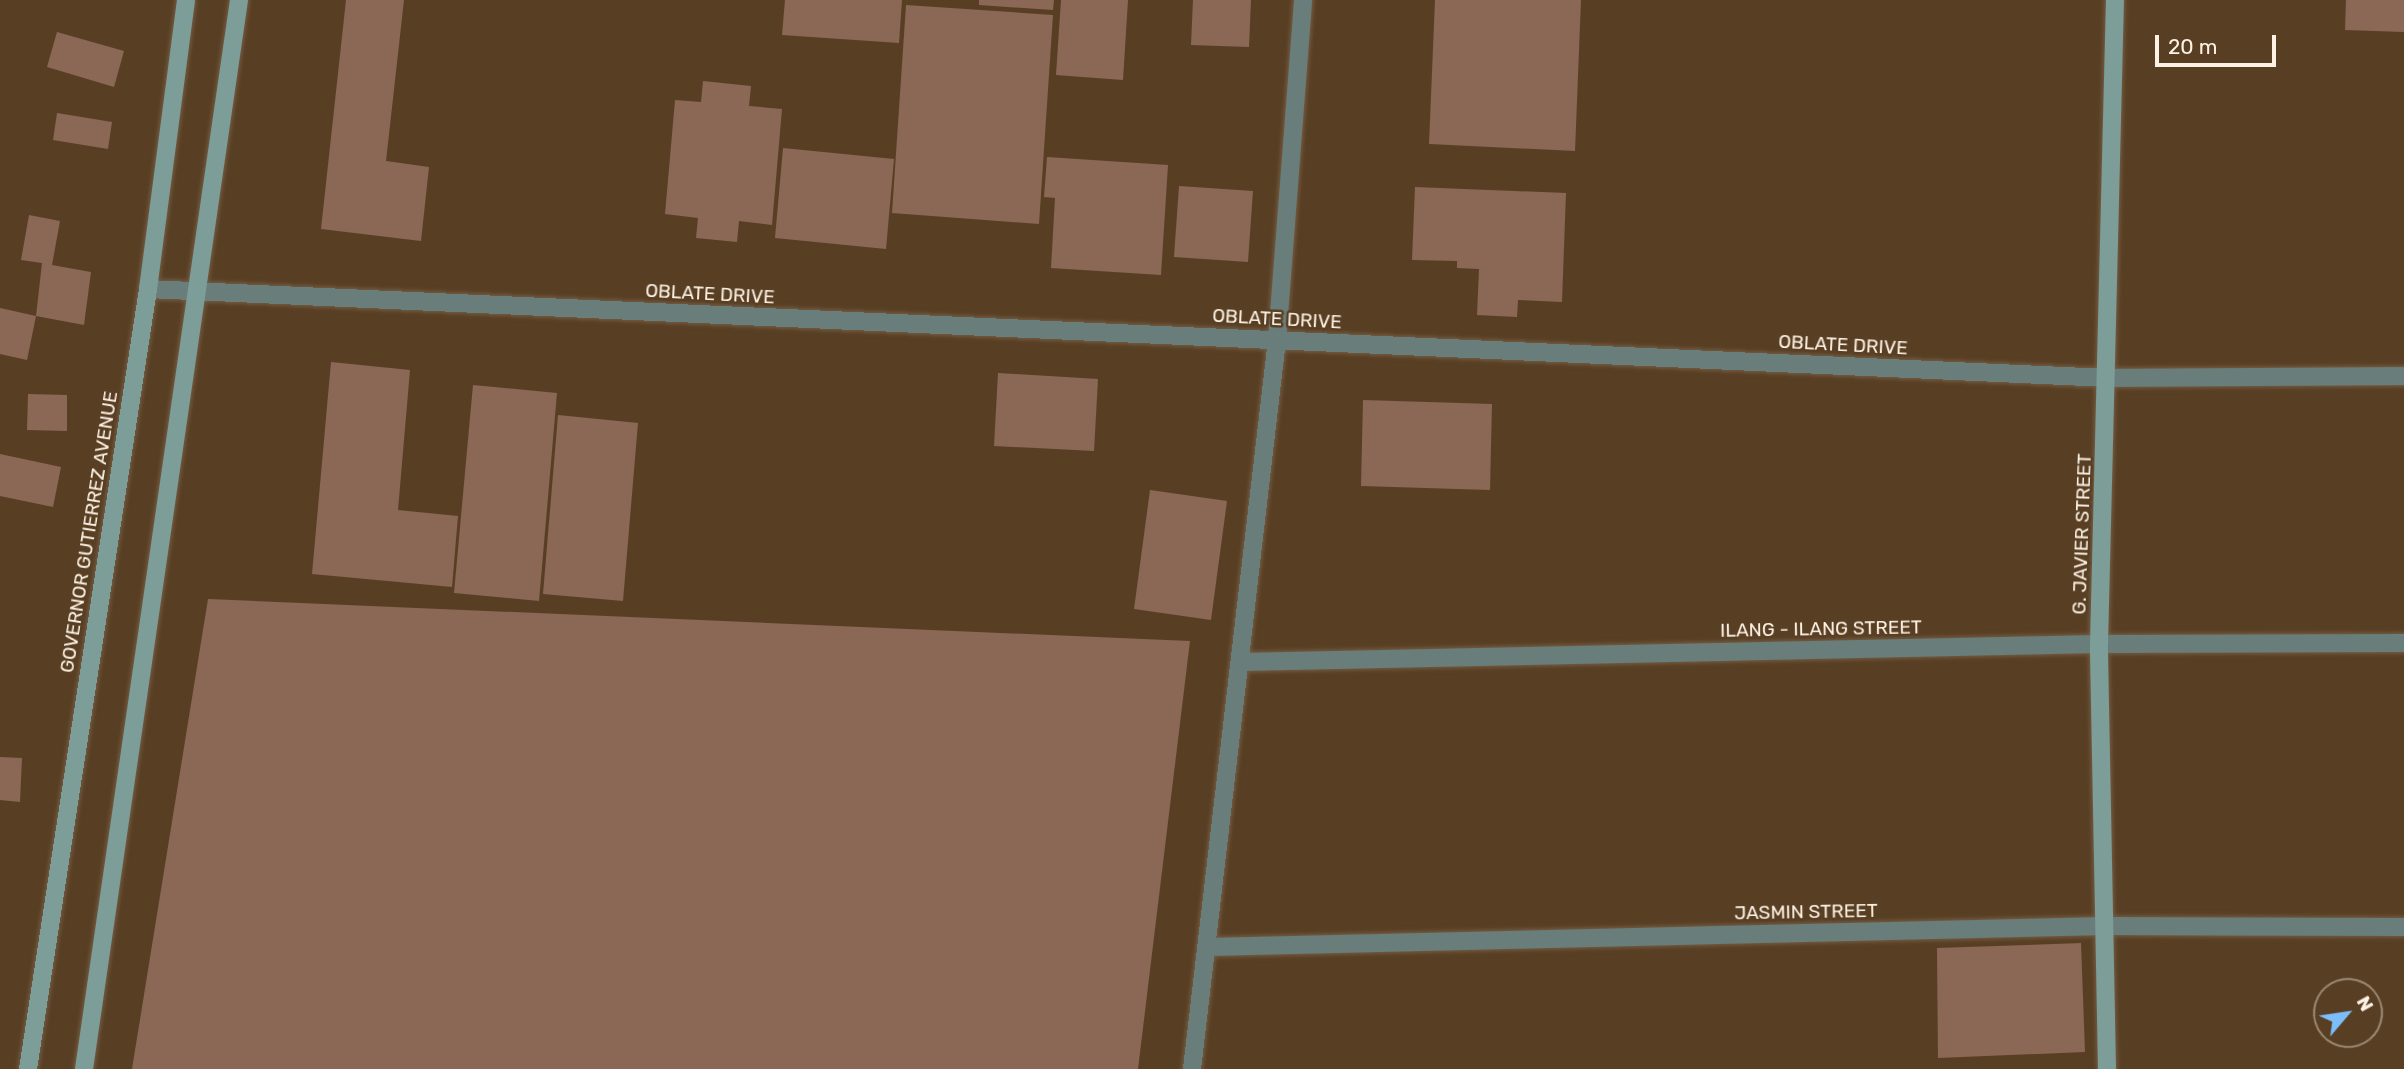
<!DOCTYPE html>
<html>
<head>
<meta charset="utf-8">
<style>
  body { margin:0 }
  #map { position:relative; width:2404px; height:1069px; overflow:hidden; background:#583f24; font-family:Rubik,sans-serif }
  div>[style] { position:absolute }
  .building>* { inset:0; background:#8b6756 }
  .roads { filter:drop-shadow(0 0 2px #735c43) drop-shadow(0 0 2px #735c43) }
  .street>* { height:18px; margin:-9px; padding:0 9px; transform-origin:9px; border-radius:9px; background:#697e7b }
  .secondary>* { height:18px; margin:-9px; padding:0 9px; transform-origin:9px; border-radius:9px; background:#7d9d99 }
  span { translate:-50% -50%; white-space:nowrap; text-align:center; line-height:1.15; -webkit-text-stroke:5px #583f24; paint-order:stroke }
  .street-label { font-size:19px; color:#fef2e5 }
  .north { position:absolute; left:2313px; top:978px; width:70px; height:70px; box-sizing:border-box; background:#583f24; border:2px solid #9a8771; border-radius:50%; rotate:61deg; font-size:19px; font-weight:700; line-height:28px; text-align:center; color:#fef2e5 }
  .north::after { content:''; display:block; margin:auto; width:24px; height:32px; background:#7cbef9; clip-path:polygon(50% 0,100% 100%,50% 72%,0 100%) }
  .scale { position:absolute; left:2155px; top:35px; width:121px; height:32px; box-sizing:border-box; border:4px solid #fef2e5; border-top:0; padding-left:9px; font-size:21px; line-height:24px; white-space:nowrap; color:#fef2e5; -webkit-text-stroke:5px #583f24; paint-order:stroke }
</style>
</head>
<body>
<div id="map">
  <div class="building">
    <div style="clip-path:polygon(346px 0,404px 0,386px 161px,429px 167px,421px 241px,321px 229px)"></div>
    <div style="clip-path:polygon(785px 0,902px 0,899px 43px,782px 35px)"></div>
    <div style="clip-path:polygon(979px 0,1054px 0,1053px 10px,979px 5px)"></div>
    <div style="clip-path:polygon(1061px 0,1128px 0,1123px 80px,1056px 75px)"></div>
    <div style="clip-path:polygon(1193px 0,1251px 0,1249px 47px,1191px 45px)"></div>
    <div style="clip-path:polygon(1435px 0,1581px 0,1575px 151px,1429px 144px)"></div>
    <div style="clip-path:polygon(2346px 0,2404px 0,2404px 32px,2345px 30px)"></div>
    <div style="clip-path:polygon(906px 5px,1053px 15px,1039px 224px,892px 213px)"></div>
    <div style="clip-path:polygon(57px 32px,124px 51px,114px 87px,47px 67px)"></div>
    <div style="clip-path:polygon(703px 81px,751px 86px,749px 106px,782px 109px,772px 225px,739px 221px,737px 242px,696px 238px,698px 218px,665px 214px,675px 100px,701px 102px)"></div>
    <div style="clip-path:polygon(57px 113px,112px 122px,108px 149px,53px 140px)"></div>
    <div style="clip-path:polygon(783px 148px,894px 159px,886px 249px,775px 238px)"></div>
    <div style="clip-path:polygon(1047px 157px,1168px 165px,1161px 275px,1051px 268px,1055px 198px,1044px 197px)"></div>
    <div style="clip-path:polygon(1179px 186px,1253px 191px,1248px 262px,1174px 257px)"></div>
    <div style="clip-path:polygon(1415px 187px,1566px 193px,1562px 302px,1518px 300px,1517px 317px,1477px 315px,1479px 269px,1457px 268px,1457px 261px,1412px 260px)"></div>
    <div style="clip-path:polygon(29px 215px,60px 221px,52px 265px,91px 272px,84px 325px,36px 316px,42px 263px,21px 260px)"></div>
    <div style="clip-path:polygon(0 308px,36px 316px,27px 360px,0 354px)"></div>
    <div style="clip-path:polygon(331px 362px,410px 370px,398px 510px,458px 516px,452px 587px,312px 574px)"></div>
    <div style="clip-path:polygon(998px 373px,1098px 379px,1094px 451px,994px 446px)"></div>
    <div style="clip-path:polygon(473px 385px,557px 393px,539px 601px,454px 593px)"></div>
    <div style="clip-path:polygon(28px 394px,67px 395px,67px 431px,27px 430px)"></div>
    <div style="clip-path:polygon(1363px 400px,1492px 404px,1490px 490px,1361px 486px)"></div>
    <div style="clip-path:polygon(558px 415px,638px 423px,623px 601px,543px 594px)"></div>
    <div style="clip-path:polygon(0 454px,61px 467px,53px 507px,0 496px)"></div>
    <div style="clip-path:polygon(1150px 490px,1227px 501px,1211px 620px,1134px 609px)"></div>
    <div style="clip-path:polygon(208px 599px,1190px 641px,1138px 1069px,132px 1069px)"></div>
    <div style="clip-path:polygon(0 757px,22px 758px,20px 802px,0 800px)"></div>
    <div style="clip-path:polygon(2081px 943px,2085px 1052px,1938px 1058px,1937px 948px)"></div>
  </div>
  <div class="roads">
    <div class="street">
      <div style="left:148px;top:289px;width:1963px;rotate:2.6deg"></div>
      <div style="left:2109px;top:378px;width:295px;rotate:-0.4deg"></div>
      <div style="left:1240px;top:662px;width:859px;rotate:-1.2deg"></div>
      <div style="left:2099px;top:644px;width:305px;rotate:-0.2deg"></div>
      <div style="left:1208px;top:947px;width:898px;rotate:-1.34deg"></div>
      <div style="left:2106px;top:926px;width:298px;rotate:0.2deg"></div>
      <div style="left:1192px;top:1069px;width:734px;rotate:-83.35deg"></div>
      <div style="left:1277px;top:340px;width:341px;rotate:-85.6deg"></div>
    </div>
    <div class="secondary">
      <div style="left:28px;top:1069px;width:789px;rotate:-81.25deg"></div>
      <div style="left:148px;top:289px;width:291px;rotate:-82.5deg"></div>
      <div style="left:84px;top:1069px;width:1080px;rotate:-81.75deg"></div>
      <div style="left:2107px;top:1069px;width:425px;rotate:-91.1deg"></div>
      <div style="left:2099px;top:644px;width:644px;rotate:-88.58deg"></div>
    </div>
  </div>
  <div class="street-label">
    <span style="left:710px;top:294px;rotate:3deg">OBLATE DRIVE</span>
    <span style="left:1277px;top:319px;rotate:3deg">OBLATE DRIVE</span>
    <span style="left:1843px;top:345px;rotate:3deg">OBLATE DRIVE</span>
    <span style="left:89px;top:532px;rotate:-81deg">GOVERNOR GUTIERREZ AVENUE</span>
    <span style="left:2082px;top:534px;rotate:-88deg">G. JAVIER STREET</span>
    <span style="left:1821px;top:629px;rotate:-1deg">ILANG - ILANG STREET</span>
    <span style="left:1806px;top:912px;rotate:-1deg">JASMIN STREET</span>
  </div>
  <div class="north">N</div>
  <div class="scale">20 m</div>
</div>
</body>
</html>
